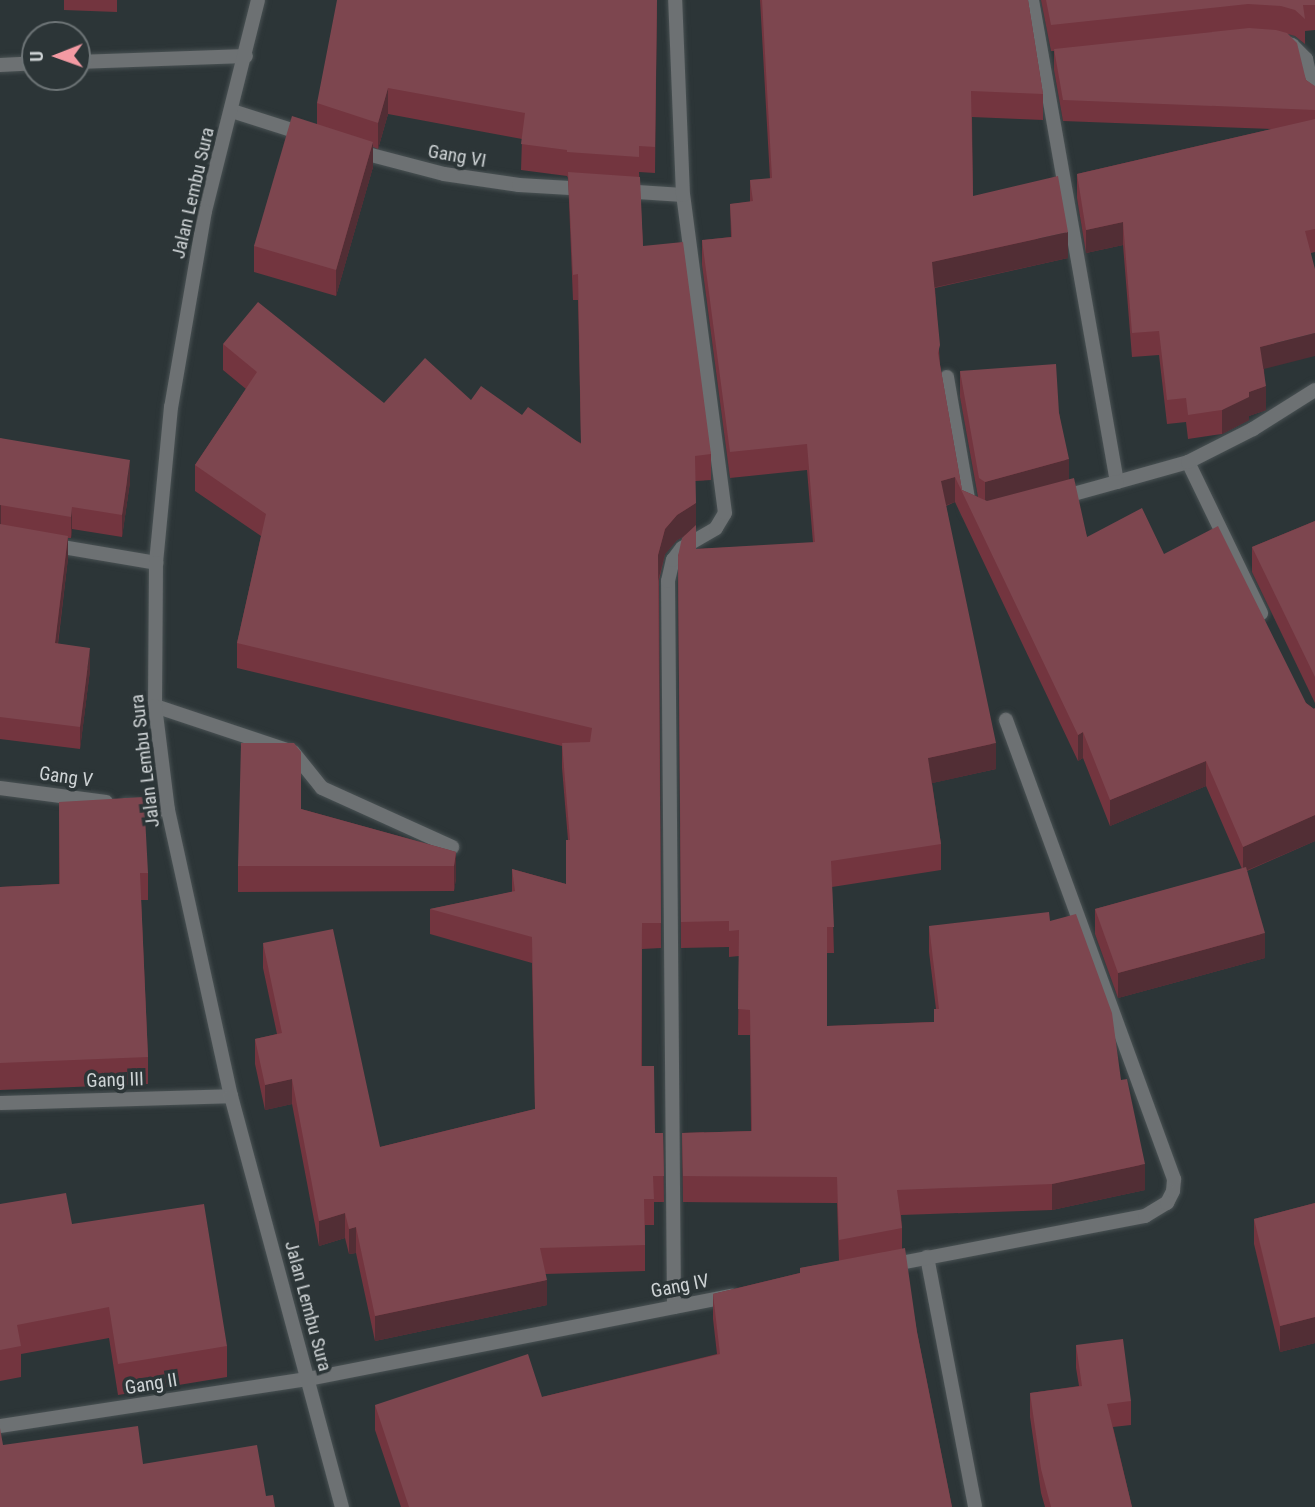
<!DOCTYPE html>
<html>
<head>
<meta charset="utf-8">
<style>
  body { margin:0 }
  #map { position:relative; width:1315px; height:1507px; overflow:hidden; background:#2c3537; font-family:"Roboto Condensed",sans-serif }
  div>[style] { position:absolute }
  .roads { filter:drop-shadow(0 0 2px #495153) drop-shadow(0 0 2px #495153) }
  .minor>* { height:14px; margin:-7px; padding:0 7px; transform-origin:7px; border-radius:7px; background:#6d7173 }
  .tertiary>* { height:14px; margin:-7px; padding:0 7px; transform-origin:7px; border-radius:7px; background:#6d7173 }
  .wall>* { inset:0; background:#73353f }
  .shaded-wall>* { inset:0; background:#522e35 }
  .building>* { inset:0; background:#7d464f }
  span { translate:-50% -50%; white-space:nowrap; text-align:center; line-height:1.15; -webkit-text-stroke:7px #2c3537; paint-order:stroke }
  .street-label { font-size:19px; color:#ced3d5 }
  .north { position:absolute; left:21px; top:21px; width:70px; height:70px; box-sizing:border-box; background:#2c3537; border:2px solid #6d7476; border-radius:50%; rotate:269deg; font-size:19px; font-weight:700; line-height:28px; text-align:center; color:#ced3d5 }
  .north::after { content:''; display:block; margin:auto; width:24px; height:32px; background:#f49aa3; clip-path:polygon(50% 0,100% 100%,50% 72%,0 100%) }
</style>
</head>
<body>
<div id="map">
  <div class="roads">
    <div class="minor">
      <div style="left:1032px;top:0;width:489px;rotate:80deg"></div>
      <div style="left:1117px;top:482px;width:74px;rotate:-15.7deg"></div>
      <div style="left:1188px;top:462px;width:168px;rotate:64.2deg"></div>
      <div style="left:1284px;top:42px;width:9px;rotate:21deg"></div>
      <div style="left:1292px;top:45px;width:20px;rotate:45deg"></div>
      <div style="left:1306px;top:59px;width:40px;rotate:77deg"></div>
      <div style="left:77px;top:62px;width:169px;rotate:-2deg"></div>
      <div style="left:0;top:65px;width:35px;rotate:-3deg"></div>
      <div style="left:232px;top:111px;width:79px;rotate:17.7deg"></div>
      <div style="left:356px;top:151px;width:91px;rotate:14.6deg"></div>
      <div style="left:444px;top:174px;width:76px;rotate:8.3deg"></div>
      <div style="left:519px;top:185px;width:68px;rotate:3.4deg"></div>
      <div style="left:622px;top:191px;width:61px;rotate:3.8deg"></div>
      <div style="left:947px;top:377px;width:135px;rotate:80.2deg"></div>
      <div style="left:1188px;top:462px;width:73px;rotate:-26.9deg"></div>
      <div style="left:1253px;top:429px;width:73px;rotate:-32.2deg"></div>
      <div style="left:1059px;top:498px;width:60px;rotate:-15.4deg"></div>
      <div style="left:51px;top:545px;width:107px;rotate:9.7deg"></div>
      <div style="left:155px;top:706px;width:145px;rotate:18.4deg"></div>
      <div style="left:293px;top:752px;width:46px;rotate:51.1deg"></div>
      <div style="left:322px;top:788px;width:143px;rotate:24.4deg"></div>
      <div style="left:0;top:788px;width:107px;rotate:7.5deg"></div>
      <div style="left:126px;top:805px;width:42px;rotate:6.8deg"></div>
      <div style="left:0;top:1103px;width:231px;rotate:-1.7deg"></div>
      <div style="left:927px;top:1257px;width:254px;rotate:79.1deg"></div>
      <div style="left:890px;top:1265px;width:260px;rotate:-10.9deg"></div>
      <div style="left:1145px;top:1216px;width:26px;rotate:-31deg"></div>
      <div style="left:1167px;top:1203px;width:13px;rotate:-63deg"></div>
      <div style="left:1173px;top:1191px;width:12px;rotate:-85deg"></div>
      <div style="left:1174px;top:1179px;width:489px;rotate:-110.1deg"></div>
      <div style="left:674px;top:1307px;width:726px;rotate:-90.47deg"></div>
      <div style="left:668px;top:581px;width:22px;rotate:-77deg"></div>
      <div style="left:673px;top:560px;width:15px;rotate:-53deg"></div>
      <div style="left:682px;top:548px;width:39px;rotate:-30deg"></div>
      <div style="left:716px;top:528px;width:17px;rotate:-59deg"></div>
      <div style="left:725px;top:513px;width:321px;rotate:-97.5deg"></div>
      <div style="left:683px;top:195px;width:195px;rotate:-92.3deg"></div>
      <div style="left:0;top:1426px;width:312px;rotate:-8.7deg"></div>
      <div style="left:308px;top:1379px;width:432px;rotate:-11.1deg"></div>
    </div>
    <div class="tertiary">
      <div style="left:258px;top:0;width:218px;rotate:104.1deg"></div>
      <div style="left:205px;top:211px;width:199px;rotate:99.8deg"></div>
      <div style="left:171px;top:407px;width:157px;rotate:95.5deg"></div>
      <div style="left:156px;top:563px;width:143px;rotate:90.4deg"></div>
      <div style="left:155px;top:706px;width:105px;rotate:82.9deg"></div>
      <div style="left:168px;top:810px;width:293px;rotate:77.6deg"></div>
      <div style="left:231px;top:1096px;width:426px;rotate:74.9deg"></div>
    </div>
  </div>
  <div class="wall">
    <div style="clip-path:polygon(64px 0,117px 0,117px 12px,64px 10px)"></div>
    <div style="clip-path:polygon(657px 0,655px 173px,639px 172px,643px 246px,711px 454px,711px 480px,695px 481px,696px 549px,813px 543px,807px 470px,730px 478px,702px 265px,702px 240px,731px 237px,730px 204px,750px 202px,750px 180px,770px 179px,760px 0,1028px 0,1043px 94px,1043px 120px,972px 117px,973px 196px,1068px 258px,935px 288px,940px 365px,962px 490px,978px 497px,960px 397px,960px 371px,1059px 413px,1069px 479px,1087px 537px,1164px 554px,1306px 703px,1314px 709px,1315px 708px,1315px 841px,1247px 871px,1265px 958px,1118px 998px,1095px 934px,1095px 909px,1242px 869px,1206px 786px,1110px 826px,1083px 758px,1078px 761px,955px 502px,946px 506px,996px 769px,932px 783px,941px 844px,941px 870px,832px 887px,834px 953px,827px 953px,827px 1026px,934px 1022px,934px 1009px,936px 1009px,929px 952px,929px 926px,1050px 921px,1121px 1080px,1145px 1190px,1052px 1210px,901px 1215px,902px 1228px,902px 1248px,917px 1332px,952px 1507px,401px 1507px,375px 1430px,375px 1405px,542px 1397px,717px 1354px,713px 1319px,713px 1294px,800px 1273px,800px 1268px,839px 1261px,837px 1203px,683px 1202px,682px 1133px,751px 1131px,750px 1035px,738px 1035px,739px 956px,729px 957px,729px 947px,681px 948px,678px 556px,686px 535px,677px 540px,665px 554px,659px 580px,661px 948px,642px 949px,642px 1066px,655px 1133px,663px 1133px,664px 1202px,654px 1202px,654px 1225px,645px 1225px,645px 1271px,545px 1274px,547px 1305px,375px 1341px,356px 1253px,349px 1254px,345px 1238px,319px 1246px,292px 1104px,265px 1110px,255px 1064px,255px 1039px,277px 1034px,263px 968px,263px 943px,380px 1147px,535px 1109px,532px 963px,430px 934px,430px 909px,512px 892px,512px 869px,566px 884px,568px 840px,562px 768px,562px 746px,237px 668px,237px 643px,261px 536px,195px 491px,195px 465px,246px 389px,223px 370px,223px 344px,384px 403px,471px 400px,522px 415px,581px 443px,578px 300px,573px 300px,568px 178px,567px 176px,521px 170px,522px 139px,388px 114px,378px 149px,373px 147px,373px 167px,336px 296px,254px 272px,254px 246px,317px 124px,317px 103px)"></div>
    <div style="clip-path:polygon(1041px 0,1315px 0,1315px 30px,1305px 31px,1305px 44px,1295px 36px,1288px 34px,1306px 80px,1315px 87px,1315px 252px,1311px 253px,1264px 369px,1266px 410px,1249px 416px,1249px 420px,1222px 434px,1188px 439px,1186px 422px,1167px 424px,1159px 355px,1132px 357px,1123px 245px,1086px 253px,1077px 198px,1077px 174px,1272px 129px,1063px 121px,1054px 70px,1054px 51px,1051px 51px)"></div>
    <div style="clip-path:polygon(0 438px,130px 482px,122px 537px,72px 529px,71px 538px,68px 538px,68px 558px,58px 644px,90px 670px,80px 749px,0 739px)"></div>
    <div style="clip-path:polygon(1315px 521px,1315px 703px,1252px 572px,1252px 547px)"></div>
    <div style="clip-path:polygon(59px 802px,148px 873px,148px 900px,141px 900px,148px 1057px,148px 1084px,0 1090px,0 887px,59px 884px)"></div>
    <div style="clip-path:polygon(301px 809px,456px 852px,456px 878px,454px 891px,238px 892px,238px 866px)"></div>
    <div style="clip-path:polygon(1315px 1203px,1315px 1343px,1280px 1352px,1254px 1244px,1254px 1219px)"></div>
    <div style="clip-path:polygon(0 1204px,72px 1224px,227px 1346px,227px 1377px,118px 1395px,109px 1338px,21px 1354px,21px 1377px,0 1381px)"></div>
    <div style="clip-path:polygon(1076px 1345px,1131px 1401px,1131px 1425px,1113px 1427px,1132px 1507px,1045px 1507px,1041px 1493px,1030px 1417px,1030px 1393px,1079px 1386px,1076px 1368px)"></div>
  </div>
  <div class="shaded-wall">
    <div style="clip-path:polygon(388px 88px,388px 114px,378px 149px,378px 123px)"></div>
    <div style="clip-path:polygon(373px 142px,373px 167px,336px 296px,336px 270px)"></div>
    <div style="clip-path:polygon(1123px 222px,1123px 245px,1086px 253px,1086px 230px)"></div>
    <div style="clip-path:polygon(1068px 232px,1068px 258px,932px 288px,932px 262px)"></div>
    <div style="clip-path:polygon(1315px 333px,1315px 356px,1260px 370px,1260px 347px)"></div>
    <div style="clip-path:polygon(1266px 386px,1266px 410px,1249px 416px,1249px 420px,1222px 434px,1222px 410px,1249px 392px)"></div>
    <div style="clip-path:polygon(1069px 459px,1069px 485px,985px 508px,985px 482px)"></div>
    <div style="clip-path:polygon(130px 460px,130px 482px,122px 537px,122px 515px)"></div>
    <div style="clip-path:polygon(955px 477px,955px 502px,941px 507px,941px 481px)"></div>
    <div style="clip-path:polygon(696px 503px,696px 529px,677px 540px,665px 554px,658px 581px,658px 555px,665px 529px,677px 515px)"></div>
    <div style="clip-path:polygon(0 505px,1px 505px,1px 526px,0 527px)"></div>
    <div style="clip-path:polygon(72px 507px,72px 529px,71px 538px,71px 517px)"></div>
    <div style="clip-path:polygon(68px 536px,68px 558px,55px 665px,55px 643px)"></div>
    <div style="clip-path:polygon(90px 648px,90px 670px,80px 749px,80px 727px)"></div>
    <div style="clip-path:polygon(1083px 732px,1083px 758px,1078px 761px,1078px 735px)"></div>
    <div style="clip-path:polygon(996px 743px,996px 769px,928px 784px,928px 758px)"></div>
    <div style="clip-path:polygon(1206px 761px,1206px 786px,1110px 826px,1110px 800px)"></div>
    <div style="clip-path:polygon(1315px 815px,1315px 841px,1243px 872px,1243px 847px)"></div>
    <div style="clip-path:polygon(456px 852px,456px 878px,454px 891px,454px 866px)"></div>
    <div style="clip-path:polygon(1265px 933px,1265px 958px,1118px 998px,1118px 973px)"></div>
    <div style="clip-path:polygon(292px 1079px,292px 1104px,265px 1110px,265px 1085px)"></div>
    <div style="clip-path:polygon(1145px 1164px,1145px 1190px,1052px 1210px,1052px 1184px)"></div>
    <div style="clip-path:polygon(345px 1213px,345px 1238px,319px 1246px,319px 1221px)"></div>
    <div style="clip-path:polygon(356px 1227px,356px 1253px,349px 1254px,349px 1229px)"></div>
    <div style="clip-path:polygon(547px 1280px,547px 1305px,375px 1341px,375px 1316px)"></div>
    <div style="clip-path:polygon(1315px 1317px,1315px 1343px,1280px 1352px,1280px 1326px)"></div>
  </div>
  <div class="building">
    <div style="clip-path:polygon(337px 0,657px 0,655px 147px,639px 146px,639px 157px,567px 152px,567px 150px,521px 144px,525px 113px,388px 88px,378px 123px,317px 103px)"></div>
    <div style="clip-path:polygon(762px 0,1028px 0,1043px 94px,971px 91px,973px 196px,1058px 176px,1068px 232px,932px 262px,940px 345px,938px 353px,962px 490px,987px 501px,1074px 478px,1087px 537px,1142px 508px,1164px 554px,1218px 526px,1306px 703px,1314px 709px,1315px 708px,1315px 815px,1243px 847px,1206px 761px,1110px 800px,1083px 732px,1078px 735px,955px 477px,941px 481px,996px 743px,928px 758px,941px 844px,831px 861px,834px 927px,827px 927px,827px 1026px,934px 1022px,934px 1009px,939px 1009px,929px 926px,1049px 912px,1050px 921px,1076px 914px,1112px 1013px,1121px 1080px,1127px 1079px,1145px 1164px,1052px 1184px,897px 1190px,902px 1228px,839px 1240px,837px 1177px,683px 1176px,682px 1133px,752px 1131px,750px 1010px,738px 1009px,739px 930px,729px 931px,729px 921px,681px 922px,678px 556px,682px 538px,696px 525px,696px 549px,815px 542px,807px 444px,730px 452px,702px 240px,732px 237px,730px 204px,753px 201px,750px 180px,772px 178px)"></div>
    <div style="clip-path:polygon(1046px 0,1315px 0,1315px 5px,1303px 5px,1305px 19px,1295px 10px,1281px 6px,1248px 4px,1051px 25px)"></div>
    <div style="clip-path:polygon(1249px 28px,1276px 30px,1287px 33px,1297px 43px,1306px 80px,1315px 86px,1315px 110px,1063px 100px,1054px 49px)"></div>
    <div style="clip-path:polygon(292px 116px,373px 142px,336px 270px,254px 246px)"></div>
    <div style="clip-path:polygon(1315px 119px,1315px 229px,1305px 231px,1315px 269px,1315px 333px,1260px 347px,1266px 386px,1249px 392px,1249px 397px,1222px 410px,1188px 415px,1186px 398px,1167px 400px,1159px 331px,1132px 333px,1123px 222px,1086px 230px,1077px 174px)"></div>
    <div style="clip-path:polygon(568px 172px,640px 177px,643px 246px,683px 242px,711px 454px,695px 456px,696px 503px,677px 515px,665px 529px,658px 555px,661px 923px,642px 923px,641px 1066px,654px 1066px,655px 1133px,663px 1133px,664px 1176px,653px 1176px,654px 1199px,644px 1199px,645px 1245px,540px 1248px,547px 1280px,375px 1316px,356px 1227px,349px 1229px,345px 1213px,319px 1221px,292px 1079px,265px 1085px,255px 1039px,282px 1033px,263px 943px,333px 929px,380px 1147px,535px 1109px,532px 937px,430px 909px,515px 891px,512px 869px,566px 884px,566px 840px,570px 840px,562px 743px,590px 742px,592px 728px,237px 643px,266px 514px,195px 465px,257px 372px,223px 344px,258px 302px,384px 403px,425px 358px,471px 400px,481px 386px,522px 415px,528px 407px,581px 444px,578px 274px,573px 275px)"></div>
    <div style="clip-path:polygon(1056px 364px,1059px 413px,1069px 459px,985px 482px,979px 478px,960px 371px)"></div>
    <div style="clip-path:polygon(0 438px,130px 460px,122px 515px,72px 507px,71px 517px,0 505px)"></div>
    <div style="clip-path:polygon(1315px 521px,1315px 677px,1252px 547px)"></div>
    <div style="clip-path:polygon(0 524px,68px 536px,55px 643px,90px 648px,80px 727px,0 717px)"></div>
    <div style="clip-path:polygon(241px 743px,294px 743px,301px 752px,301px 809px,456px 852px,454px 866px,238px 866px)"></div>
    <div style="clip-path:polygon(144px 797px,148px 873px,140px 873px,148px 1057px,0 1063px,0 887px,60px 884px,59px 802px)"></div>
    <div style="clip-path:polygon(1246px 867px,1265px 933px,1118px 973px,1095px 909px)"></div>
    <div style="clip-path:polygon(66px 1193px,72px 1224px,204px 1204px,227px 1346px,118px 1364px,109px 1307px,17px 1325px,21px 1346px,0 1350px,0 1204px)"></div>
    <div style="clip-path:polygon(1315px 1203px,1315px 1317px,1280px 1326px,1254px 1219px)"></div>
    <div style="clip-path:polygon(905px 1248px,917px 1332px,952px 1507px,409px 1507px,375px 1405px,528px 1354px,542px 1397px,720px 1354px,713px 1294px,800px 1273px,800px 1268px)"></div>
    <div style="clip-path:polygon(1123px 1339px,1131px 1401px,1107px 1404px,1132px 1507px,1051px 1507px,1041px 1469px,1030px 1393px,1082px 1386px,1076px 1345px)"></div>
    <div style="clip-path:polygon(138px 1426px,143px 1464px,257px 1445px,266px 1496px,273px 1495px,275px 1507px,0 1507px,0 1428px,3px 1445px)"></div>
  </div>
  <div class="street-label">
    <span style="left:457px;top:156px;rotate:10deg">Gang VI</span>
    <span style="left:193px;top:193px;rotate:-77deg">Jalan Lembu Sura</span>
    <span style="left:145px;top:761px;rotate:-97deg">Jalan Lembu Sura</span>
    <span style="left:66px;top:777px;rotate:8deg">Gang V</span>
    <span style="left:115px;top:1080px;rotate:-2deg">Gang III</span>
    <span style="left:680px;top:1286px;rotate:-11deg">Gang IV</span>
    <span style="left:308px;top:1306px;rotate:75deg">Jalan Lembu Sura</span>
    <span style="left:151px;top:1384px;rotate:-9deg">Gang II</span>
  </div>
  <div class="north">U</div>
</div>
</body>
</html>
